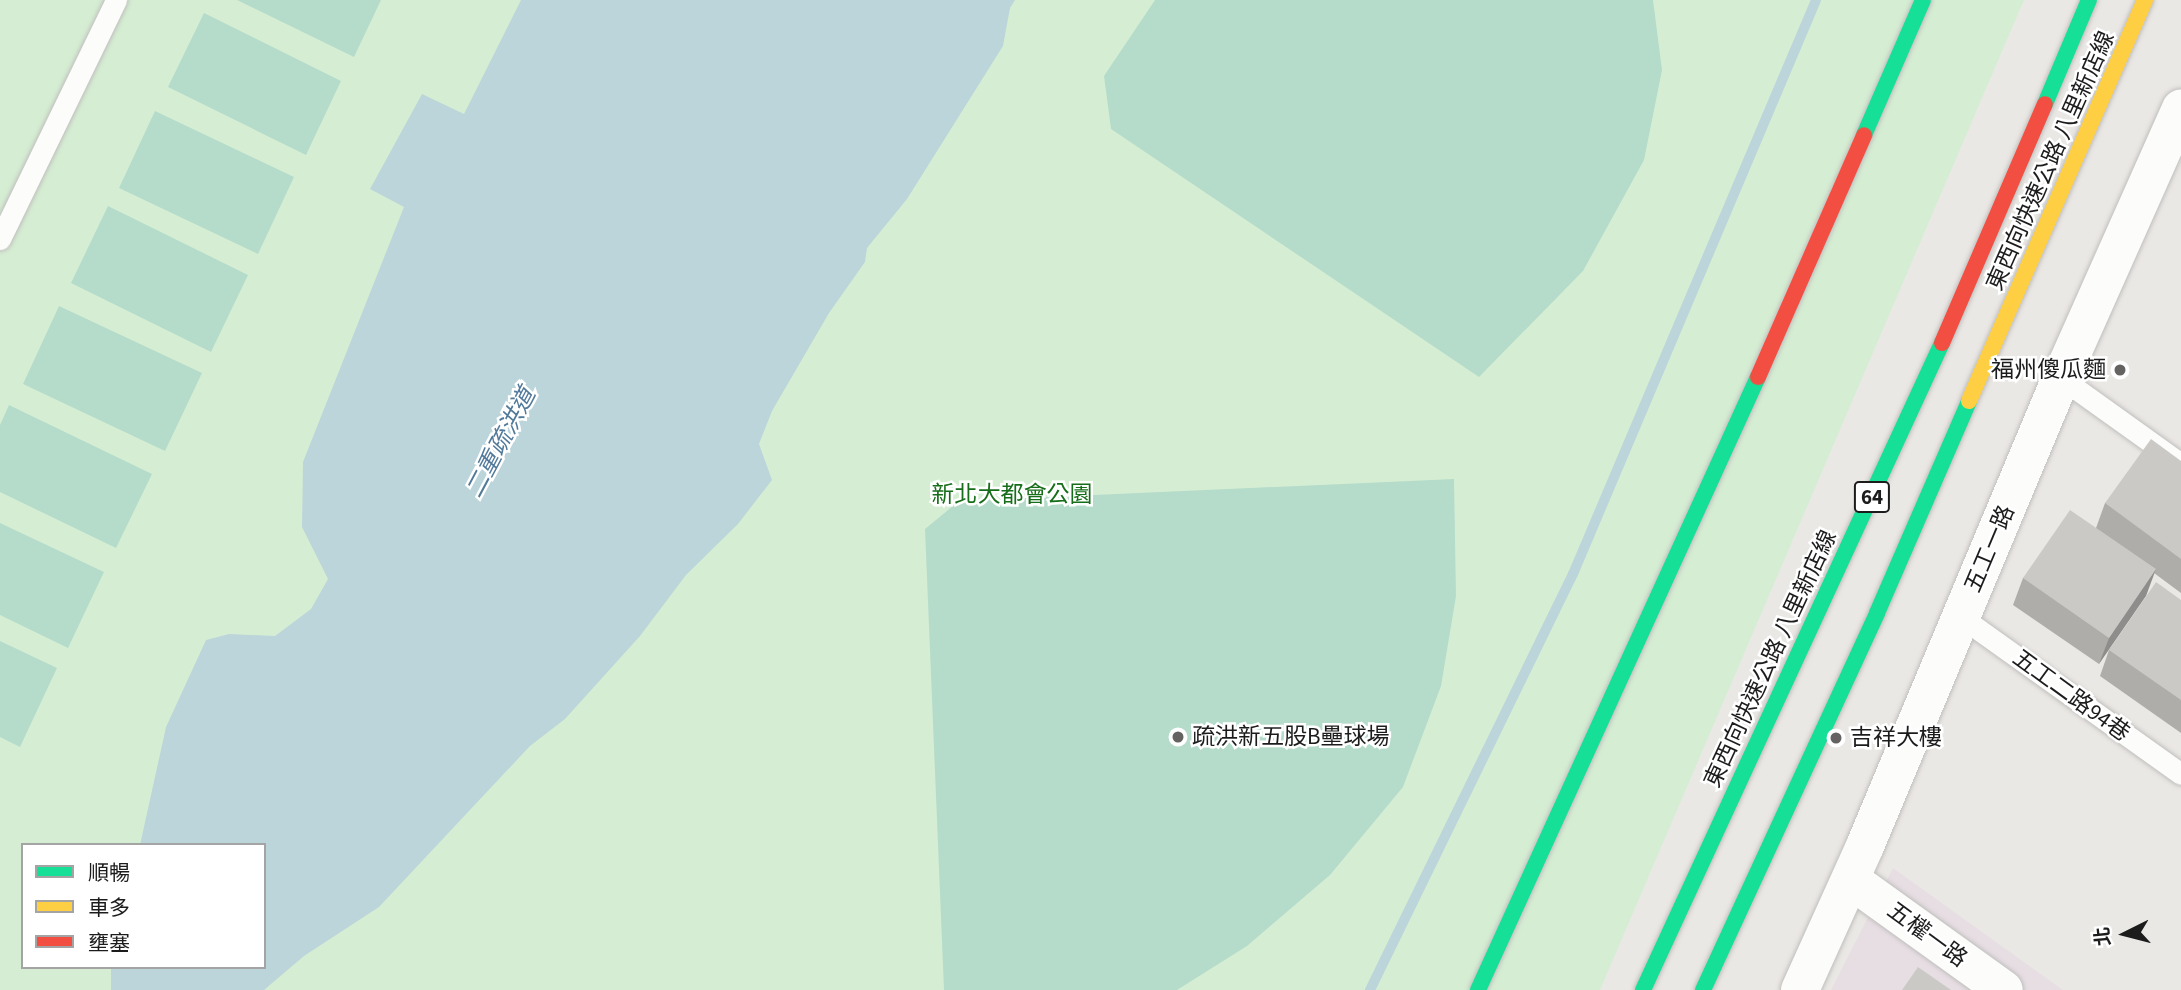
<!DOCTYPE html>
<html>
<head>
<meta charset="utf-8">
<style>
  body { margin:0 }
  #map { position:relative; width:2181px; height:990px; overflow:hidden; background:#eae8e5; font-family:"Source Sans 3","Noto Sans TC",sans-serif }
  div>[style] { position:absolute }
  .industrial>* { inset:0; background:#e7dee4 }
  .park>* { inset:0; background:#d5eed3 }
  .pitch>* { inset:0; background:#b5dcca }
  .water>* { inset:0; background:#bcd5da }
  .stream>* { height:10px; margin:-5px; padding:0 5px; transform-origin:5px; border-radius:5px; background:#bcd5da }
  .roads { filter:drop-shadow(0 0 2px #c0bfbd) drop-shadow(0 0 2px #c0bfbd) }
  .lane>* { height:21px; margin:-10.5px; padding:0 10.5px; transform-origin:10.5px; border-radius:10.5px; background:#fcfcfb }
  .street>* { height:38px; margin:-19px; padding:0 19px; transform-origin:19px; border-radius:19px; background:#fcfcfb }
  .fast>* { height:16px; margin:-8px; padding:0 8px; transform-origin:8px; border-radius:8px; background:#16e098 }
  .slow>* { height:16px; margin:-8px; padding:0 8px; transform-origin:8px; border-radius:8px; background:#ffcf43 }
  .jam>* { height:16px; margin:-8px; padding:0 8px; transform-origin:8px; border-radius:8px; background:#f24e42 }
  .wall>* { inset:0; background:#afadaa }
  .shaded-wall>* { inset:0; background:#8e8d8b }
  .building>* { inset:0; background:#cbc9c6 }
  .dots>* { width:19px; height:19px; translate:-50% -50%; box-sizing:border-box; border:4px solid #fff; border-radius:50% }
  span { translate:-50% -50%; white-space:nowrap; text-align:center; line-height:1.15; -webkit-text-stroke:5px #fff; paint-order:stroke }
  .shield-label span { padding:2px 5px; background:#fff; border:2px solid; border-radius:5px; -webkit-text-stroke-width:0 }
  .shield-label { font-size:21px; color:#1c1c1c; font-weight:700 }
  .street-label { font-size:23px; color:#1c1c1c }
  .poi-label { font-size:23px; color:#1c1c1c }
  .right { translate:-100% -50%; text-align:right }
  .left { translate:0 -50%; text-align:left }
  .park-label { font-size:23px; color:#176e1a }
  .water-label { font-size:24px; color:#51799a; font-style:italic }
  .legend { position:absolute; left:21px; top:843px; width:245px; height:126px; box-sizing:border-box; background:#fff; border:2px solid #a4a4a4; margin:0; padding:9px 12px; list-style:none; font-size:21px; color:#1c1c1c }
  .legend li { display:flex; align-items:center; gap:14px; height:35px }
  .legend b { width:35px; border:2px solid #a4a4a4 }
  .north { position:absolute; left:2090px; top:899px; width:70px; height:70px; -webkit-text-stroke:5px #fff; paint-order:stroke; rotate:264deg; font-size:19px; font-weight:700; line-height:28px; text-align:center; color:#1c1c1c }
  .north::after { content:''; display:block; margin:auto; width:24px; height:32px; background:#1c1c1c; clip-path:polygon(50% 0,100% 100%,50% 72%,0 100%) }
</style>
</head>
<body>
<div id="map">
  <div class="industrial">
    <div style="clip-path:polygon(1893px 868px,2063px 990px,1831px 990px)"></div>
  </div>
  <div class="park">
    <div style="clip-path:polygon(evenodd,0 0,2024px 0,1600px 990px,0 990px,0 0,23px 845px,264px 845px,264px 967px,23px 967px,23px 845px)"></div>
  </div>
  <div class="pitch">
    <div style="clip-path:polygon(237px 0,381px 0,354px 57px)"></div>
    <div style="clip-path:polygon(1155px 0,1653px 0,1662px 70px,1644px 160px,1583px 271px,1479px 377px,1111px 129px,1104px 76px)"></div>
    <div style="clip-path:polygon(204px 13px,341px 81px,306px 155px,168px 87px)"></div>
    <div style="clip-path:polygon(155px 111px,294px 177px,258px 254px,119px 188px)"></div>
    <div style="clip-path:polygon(108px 206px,248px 275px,211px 352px,71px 283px)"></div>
    <div style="clip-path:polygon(59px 306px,202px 373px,165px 451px,23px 384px)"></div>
    <div style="clip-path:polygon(9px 405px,152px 474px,116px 548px,0 492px,0 425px)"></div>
    <div style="clip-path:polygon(1454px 479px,1456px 596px,1441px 686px,1403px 787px,1330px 875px,1247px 946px,1177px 990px,944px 990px,925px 529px,959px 501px)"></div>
    <div style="clip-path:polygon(0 523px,104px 572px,68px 648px,0 615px)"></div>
    <div style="clip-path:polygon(0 641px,57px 668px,20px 747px,0 737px)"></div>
  </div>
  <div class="water">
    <div style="clip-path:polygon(521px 0,1015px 0,1010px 8px,1003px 46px,907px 199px,867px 248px,865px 262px,829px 313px,772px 411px,759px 444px,772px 480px,738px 524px,686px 575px,640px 636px,565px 719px,530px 746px,379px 907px,304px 956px,264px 990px,111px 990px,111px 967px,264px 967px,264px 845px,140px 845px,166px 727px,206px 640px,229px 634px,275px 636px,311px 609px,328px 579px,302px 527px,303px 462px,404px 207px,370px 189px,422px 94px,464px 114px)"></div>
  </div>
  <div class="stream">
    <div style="left:1370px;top:990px;width:463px;rotate:-64deg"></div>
    <div style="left:1573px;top:574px;width:623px;rotate:-67.05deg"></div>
  </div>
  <div class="roads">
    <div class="lane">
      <div style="left:0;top:239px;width:266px;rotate:-64.1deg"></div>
      <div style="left:2061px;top:378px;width:148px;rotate:35.6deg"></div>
      <div style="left:1961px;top:617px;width:270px;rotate:35.5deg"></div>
    </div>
    <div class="street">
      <div style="left:1851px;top:880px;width:188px;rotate:35.7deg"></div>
      <div style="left:1800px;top:990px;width:158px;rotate:-65.7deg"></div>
      <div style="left:1865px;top:846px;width:507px;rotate:-67.28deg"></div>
      <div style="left:2061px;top:378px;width:295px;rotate:-66deg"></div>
    </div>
    <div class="fast">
      <div style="left:2045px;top:104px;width:113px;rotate:-67.1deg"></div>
      <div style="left:1864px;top:135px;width:147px;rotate:-66.4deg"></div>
      <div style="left:1478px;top:990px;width:674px;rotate:-65.45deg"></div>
      <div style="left:1643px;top:990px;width:713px;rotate:-65.2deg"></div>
      <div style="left:1703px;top:990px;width:415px;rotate:-65.2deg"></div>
      <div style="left:1877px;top:613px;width:231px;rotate:-66.5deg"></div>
    </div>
    <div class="slow">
      <div style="left:1969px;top:401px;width:438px;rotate:-66.3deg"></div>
    </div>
    <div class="jam">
      <div style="left:1942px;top:343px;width:260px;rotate:-66.7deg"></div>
      <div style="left:1758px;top:377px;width:264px;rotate:-66.3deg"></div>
    </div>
  </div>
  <div class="wall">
    <div style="clip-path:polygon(2181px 461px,2181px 593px,2154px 573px,2099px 664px,2013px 605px,2023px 578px,2096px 528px,2105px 503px)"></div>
    <div style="clip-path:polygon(2181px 600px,2181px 733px,2100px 676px,2109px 650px)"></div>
  </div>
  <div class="shaded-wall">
    <div style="clip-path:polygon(2156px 569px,2146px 596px,2099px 664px,2109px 638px)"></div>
  </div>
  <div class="building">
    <div style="clip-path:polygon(2151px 439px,2181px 461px,2181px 559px,2105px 503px)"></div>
    <div style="clip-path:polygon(2070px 510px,2156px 569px,2109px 638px,2023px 578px)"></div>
    <div style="clip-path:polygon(2156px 582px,2181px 600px,2181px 700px,2109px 650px)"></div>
    <div style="clip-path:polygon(1918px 967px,1951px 990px,1902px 990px)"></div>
  </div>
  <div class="dots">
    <div style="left:2120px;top:370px;background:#646362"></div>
    <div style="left:1178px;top:737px;background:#646362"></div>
    <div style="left:1836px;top:738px;background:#646362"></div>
  </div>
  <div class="shield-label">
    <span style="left:1872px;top:497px">64</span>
  </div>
  <div class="street-label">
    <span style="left:2051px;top:161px;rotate:-66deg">東西向快速公路 八里新店線</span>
    <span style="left:1990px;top:549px;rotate:-67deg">五工一路</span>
    <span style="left:1771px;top:659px;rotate:-65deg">東西向快速公路 八里新店線</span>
    <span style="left:2071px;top:696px;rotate:36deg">五工二路94巷</span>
    <span style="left:1927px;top:935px;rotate:36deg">五權一路</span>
  </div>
  <div class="poi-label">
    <span class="right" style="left:2106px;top:370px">福州傻瓜麵</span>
    <span class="left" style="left:1192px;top:737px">疏洪新五股B壘球場</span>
    <span class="left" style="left:1850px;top:738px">吉祥大樓</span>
  </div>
  <div class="park-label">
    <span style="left:1012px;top:495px">新北大都會公園</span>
  </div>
  <div class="water-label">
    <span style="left:501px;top:443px;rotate:-62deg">二重疏洪道</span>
  </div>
  <ul class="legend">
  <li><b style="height:9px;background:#16e098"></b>順暢</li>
  <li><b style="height:9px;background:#ffcf43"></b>車多</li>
  <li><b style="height:9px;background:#f24e42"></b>壅塞</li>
  </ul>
  <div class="north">北</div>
</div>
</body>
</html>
